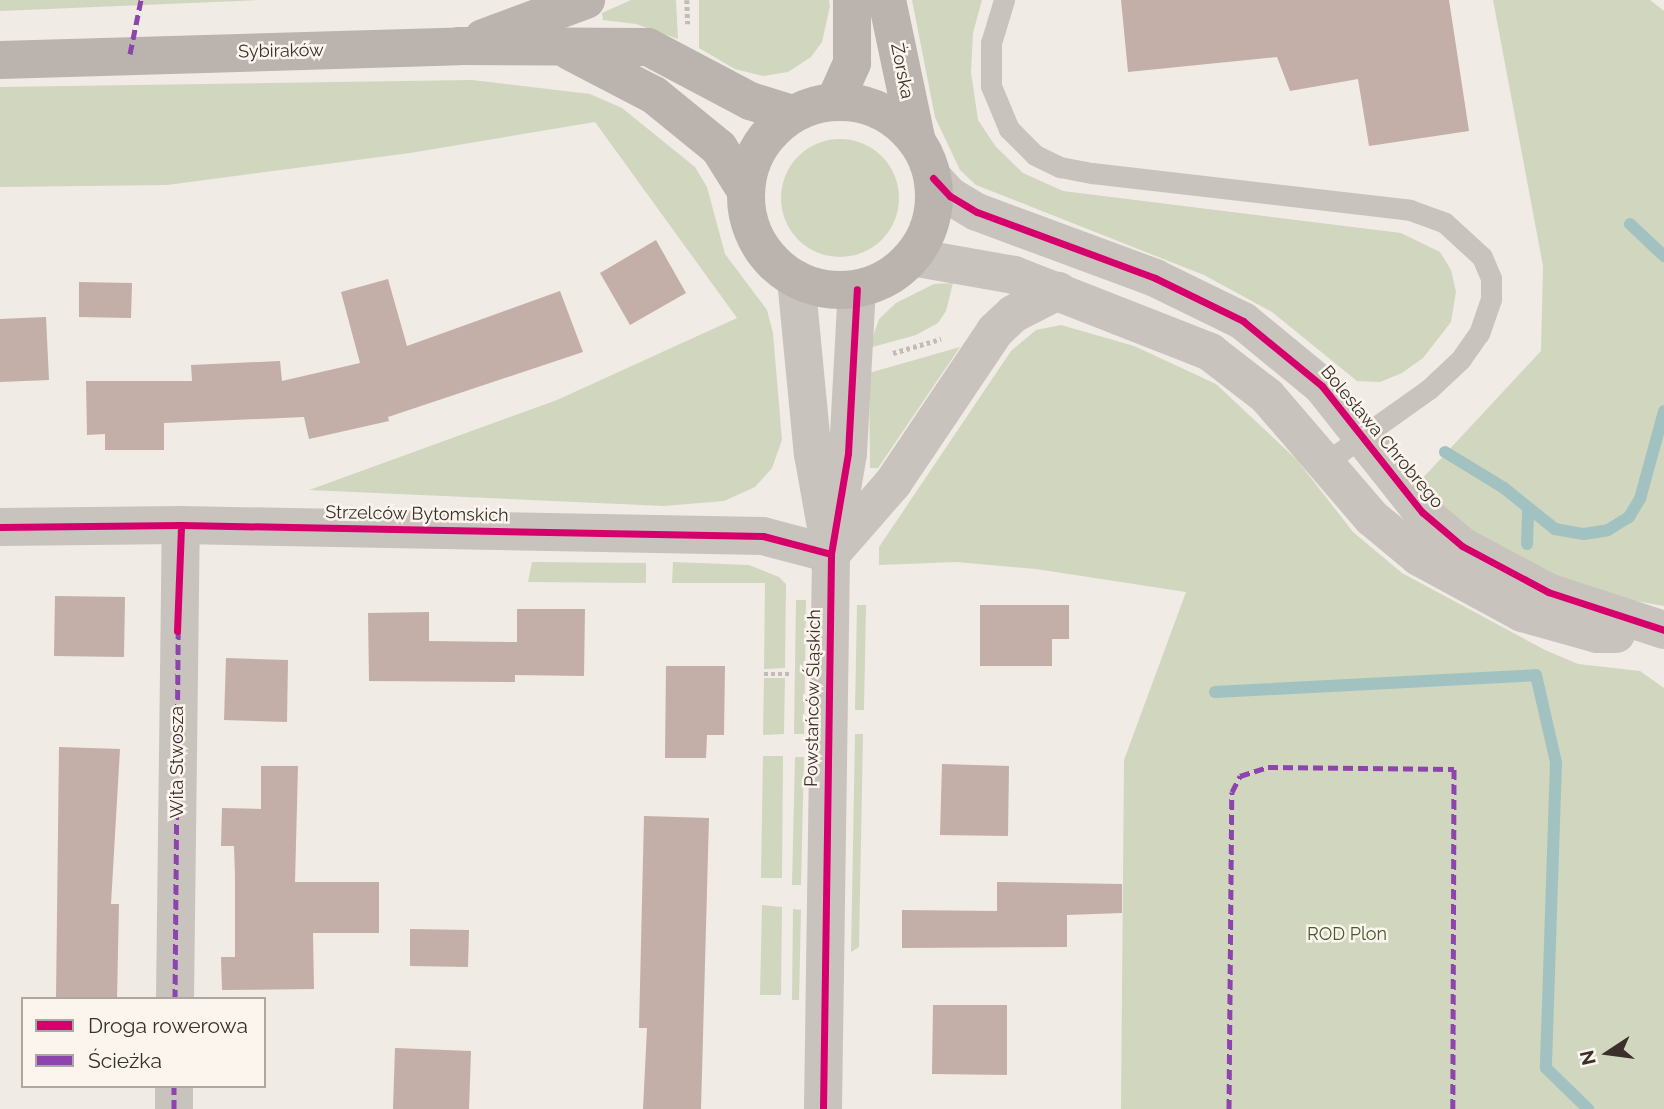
<!DOCTYPE html>
<html>
<head>
<meta charset="utf-8">
<style>
  body { margin:0 }
  #map { position:relative; width:1664px; height:1109px; overflow:hidden; background:#f0ebe5; font-family:Raleway,sans-serif }
  div>[style] { position:absolute }
  .green>* { inset:0; background:#d1d6bf }
  .round { border-radius:50% }
  .stream>* { height:12px; margin:-6px; padding:0 6px; transform-origin:6px; border-radius:6px; background:#a1c2c1 }
  .building>* { inset:0; background:#c3afa7 }
  .path>* { height:4.5px; margin-top:-2.25px; transform-origin:0; background:repeating-linear-gradient(90deg,#c2bbb6 0 3.5px,transparent 0 7px) }
  .service>* { height:21px; margin:-10.5px; padding:0 10.5px; transform-origin:10.5px; border-radius:10.5px; background:#c9c3be }
  .minor>* { height:38px; margin:-19px; padding:0 19px; transform-origin:19px; border-radius:19px; background:#c9c3be }
  .tertiary>* { height:38px; margin:-19px; padding:0 19px; transform-origin:19px; border-radius:19px; background:#c9c3be }
  .secondary>* { height:38px; margin:-19px; padding:0 19px; transform-origin:19px; border-radius:19px; background:#bab3ae }
  .secondary>.ring { margin:-19px; padding:0; box-sizing:content-box; background:none; border:38px solid #bab3ae; border-radius:50% }
  .quiet>* { height:5px; margin-top:-2.5px; transform-origin:0; background:repeating-linear-gradient(90deg,#8e44ad 0 10px,transparent 0 15px) }
  .cycleway>* { height:7px; margin:-3.5px; padding:0 3.5px; transform-origin:3.5px; border-radius:3.5px; background:#d6006c }
  span { translate:-50% -50%; white-space:nowrap; text-align:center; line-height:1.15; -webkit-text-stroke:5px #fbf5ee; paint-order:stroke }
  .street-label { font-size:18px; color:#3b302b }
  .park-label { font-size:18px; color:#4a5a2e }
  .legend { position:absolute; left:21px; top:997px; width:245px; height:91px; box-sizing:border-box; background:#fbf5ee; border:2px solid #aea6a0; margin:0; padding:9px 12px; list-style:none; font-size:21px; color:#3b302b }
  .legend li { display:flex; align-items:center; gap:14px; height:35px }
  .legend b { width:35px; border:2px solid #aea6a0 }
  .north { position:absolute; left:1573px; top:1018px; width:70px; height:70px; -webkit-text-stroke:5px #fbf5ee; paint-order:stroke; rotate:257deg; font-size:19px; font-weight:700; line-height:28px; text-align:center; color:#3b302b }
  .north::after { content:''; display:block; margin:auto; width:24px; height:32px; background:#3b302b; clip-path:polygon(50% 0,100% 100%,50% 72%,0 100%) }
</style>
</head>
<body>
<div id="map">
  <div class="green">
    <div style="clip-path:polygon(0 0,262px 0,0 11px)"></div>
    <div style="clip-path:polygon(631px 0,676px 0,678px 39px,636px 24px,603px 20px,602px 13px)"></div>
    <div style="clip-path:polygon(699px 0,829px 0,830px 6px,822px 42px,811px 57px,788px 72px,763px 76px,735px 69px,699px 48px)"></div>
    <div style="clip-path:polygon(912px 0,982px 0,973px 33px,971px 72px,978px 120px,996px 147px,1023px 173px,1063px 191px,1401px 233px,1440px 252px,1451px 270px,1456px 292px,1451px 322px,1423px 358px,1402px 373px,1380px 382px,1357px 381px,1272px 312px,1204px 275px,976px 185px,960px 170px,935px 117px)"></div>
    <div style="clip-path:polygon(1493px 0,1650px 0,1664px 11px,1664px 606px,1602px 595px,1525px 567px,1463px 529px,1420px 481px,1541px 351px,1543px 266px)"></div>
    <div style="clip-path:polygon(472px 80px,590px 94px,622px 108px,695px 167px,707px 187px,725px 254px,767px 310px,773px 333px,782px 440px,772px 468px,755px 487px,724px 501px,664px 506px,309px 490px,557px 400px,737px 318px,595px 122px,410px 153px,167px 185px,0 187px,0 87px)"></div>
    <div class="round" style="left:781px;top:139px;width:118px;height:118px"></div>
    <div style="clip-path:polygon(953px 283px,946px 311px,938px 323px,916px 335px,869px 348px,879px 319px,896px 303px,934px 284px)"></div>
    <div style="clip-path:polygon(1061px 325px,1134px 346px,1216px 384px,1297px 460px,1353px 532px,1402px 573px,1545px 650px,1578px 664px,1640px 671px,1664px 688px,1664px 1109px,1121px 1109px,1124px 760px,1186px 592px,1036px 569px,956px 562px,879px 565px,879px 547px,1011px 351px,1036px 330px)"></div>
    <div style="clip-path:polygon(960px 347px,878px 468px,870px 468px,869px 373px)"></div>
    <div style="clip-path:polygon(532px 562px,646px 563px,646px 583px,528px 582px)"></div>
    <div style="clip-path:polygon(673px 562px,749px 565px,779px 577px,786px 584px,785px 668px,764px 669px,765px 583px,672px 583px)"></div>
    <div style="clip-path:polygon(796px 600px,806px 600px,804px 734px,794px 734px)"></div>
    <div style="clip-path:polygon(857px 605px,866px 605px,864px 710px,855px 710px)"></div>
    <div style="clip-path:polygon(764px 678px,785px 678px,784px 734px,763px 735px)"></div>
    <div style="clip-path:polygon(855px 734px,863px 734px,859px 947px,851px 952px)"></div>
    <div style="clip-path:polygon(763px 756px,783px 756px,782px 878px,761px 878px)"></div>
    <div style="clip-path:polygon(795px 757px,804px 757px,801px 885px,792px 885px)"></div>
    <div style="clip-path:polygon(762px 905px,782px 907px,781px 995px,760px 995px)"></div>
    <div style="clip-path:polygon(793px 909px,801px 910px,799px 1000px,792px 1000px)"></div>
  </div>
  <div class="stream">
    <div style="left:1630px;top:224px;width:47px;rotate:43.3deg"></div>
    <div style="left:1445px;top:452px;width:69px;rotate:31.4deg"></div>
    <div style="left:1504px;top:488px;width:65px;rotate:38.8deg"></div>
    <div style="left:1555px;top:529px;width:29px;rotate:10deg"></div>
    <div style="left:1584px;top:534px;width:24px;rotate:-9deg"></div>
    <div style="left:1608px;top:530px;width:25px;rotate:-32deg"></div>
    <div style="left:1629px;top:517px;width:21px;rotate:-59deg"></div>
    <div style="left:1640px;top:499px;width:91px;rotate:-74.7deg"></div>
    <div style="left:1527px;top:544px;width:34px;rotate:-88deg"></div>
    <div style="left:1215px;top:692px;width:321px;rotate:-3deg"></div>
    <div style="left:1536px;top:675px;width:89px;rotate:77.1deg"></div>
    <div style="left:1556px;top:762px;width:306px;rotate:91.9deg"></div>
    <div style="left:1546px;top:1068px;width:59px;rotate:44.3deg"></div>
  </div>
  <div class="building">
    <div style="clip-path:polygon(1121px 0,1449px 0,1469px 131px,1369px 146px,1358px 79px,1290px 91px,1277px 57px,1128px 72px)"></div>
    <div style="clip-path:polygon(656px 240px,686px 293px,630px 325px,600px 273px)"></div>
    <div style="clip-path:polygon(388px 279px,407px 346px,560px 291px,583px 352px,388px 417px,389px 421px,309px 439px,304px 417px,164px 423px,164px 450px,105px 450px,105px 434px,87px 435px,86px 381px,192px 381px,191px 365px,280px 361px,282px 381px,360px 363px,341px 292px)"></div>
    <div style="clip-path:polygon(79px 282px,132px 283px,131px 318px,79px 317px)"></div>
    <div style="clip-path:polygon(46px 317px,49px 380px,0 382px,0 319px)"></div>
    <div style="clip-path:polygon(55px 596px,125px 597px,124px 657px,54px 656px)"></div>
    <div style="clip-path:polygon(980px 605px,1069px 605px,1069px 639px,1052px 639px,1052px 666px,980px 666px)"></div>
    <div style="clip-path:polygon(517px 609px,585px 609px,584px 676px,515px 675px,515px 682px,369px 681px,368px 613px,429px 612px,429px 641px,517px 642px)"></div>
    <div style="clip-path:polygon(226px 658px,288px 660px,287px 722px,224px 720px)"></div>
    <div style="clip-path:polygon(666px 666px,725px 666px,724px 735px,707px 735px,706px 758px,665px 758px)"></div>
    <div style="clip-path:polygon(59px 747px,120px 749px,111px 904px,119px 904px,117px 999px,56px 999px)"></div>
    <div style="clip-path:polygon(942px 764px,1009px 766px,1008px 836px,940px 835px)"></div>
    <div style="clip-path:polygon(261px 766px,298px 766px,295px 882px,379px 882px,379px 933px,313px 933px,314px 989px,222px 990px,221px 957px,235px 957px,235px 877px,234px 846px,221px 846px,222px 808px,261px 809px)"></div>
    <div style="clip-path:polygon(644px 816px,709px 818px,701px 1109px,643px 1109px,647px 1028px,639px 1028px)"></div>
    <div style="clip-path:polygon(997px 882px,1122px 884px,1122px 913px,1067px 915px,1067px 947px,902px 948px,902px 910px,997px 911px)"></div>
    <div style="clip-path:polygon(410px 929px,469px 930px,468px 967px,410px 966px)"></div>
    <div style="clip-path:polygon(933px 1005px,1007px 1005px,1007px 1075px,932px 1074px)"></div>
    <div style="clip-path:polygon(395px 1048px,471px 1051px,469px 1109px,393px 1109px)"></div>
  </div>
  <div class="path">
    <div style="left:687px;top:0;width:24px;rotate:88deg"></div>
    <div style="left:893px;top:353px;width:50px;rotate:-16.3deg"></div>
    <div style="left:764px;top:674px;width:26px"></div>
  </div>
  <div class="service">
    <div style="left:1004px;top:0;width:45px;rotate:106.8deg"></div>
    <div style="left:991px;top:43px;width:43px;rotate:90deg"></div>
    <div style="left:991px;top:86px;width:47px;rotate:67.3deg"></div>
    <div style="left:1009px;top:129px;width:37px;rotate:45deg"></div>
    <div style="left:1035px;top:155px;width:28px;rotate:26deg"></div>
    <div style="left:1060px;top:167px;width:33px;rotate:11deg"></div>
    <div style="left:1092px;top:173px;width:320px;rotate:6.6deg"></div>
    <div style="left:1410px;top:210px;width:37px;rotate:20deg"></div>
    <div style="left:1445px;top:223px;width:50px;rotate:42.6deg"></div>
    <div style="left:1482px;top:257px;width:23px;rotate:67deg"></div>
    <div style="left:1491px;top:278px;width:21px;rotate:90deg"></div>
    <div style="left:1491px;top:299px;width:36px;rotate:109deg"></div>
    <div style="left:1479px;top:333px;width:32px;rotate:125deg"></div>
    <div style="left:1461px;top:359px;width:44px;rotate:136.8deg"></div>
    <div style="left:1429px;top:389px;width:128px;rotate:144.6deg"></div>
  </div>
  <div class="minor">
    <div style="left:0;top:527px;width:181px;rotate:-0.6deg"></div>
    <div style="left:181px;top:525px;width:582px;rotate:1.08deg"></div>
    <div style="left:763px;top:536px;width:70px;rotate:14.8deg"></div>
    <div style="left:175px;top:999px;width:474px;rotate:-89.3deg"></div>
    <div style="left:174px;top:1109px;width:23px;rotate:-90deg"></div>
  </div>
  <div class="tertiary">
    <div style="left:933px;top:178px;width:25px;rotate:47deg"></div>
    <div style="left:950px;top:196px;width:31px;rotate:31deg"></div>
    <div style="left:977px;top:212px;width:190px;rotate:20.3deg"></div>
    <div style="left:1155px;top:278px;width:98px;rotate:26deg"></div>
    <div style="left:1243px;top:321px;width:102px;rotate:39.4deg"></div>
    <div style="left:1322px;top:386px;width:161px;rotate:51.6deg"></div>
    <div style="left:1422px;top:512px;width:52px;rotate:40.4deg"></div>
    <div style="left:1462px;top:546px;width:98px;rotate:28.1deg"></div>
    <div style="left:1548px;top:592px;width:122px;rotate:18.1deg"></div>
    <div style="left:912px;top:257px;width:104px;rotate:10deg"></div>
    <div style="left:1014px;top:275px;width:211px;rotate:21.4deg"></div>
    <div style="left:1210px;top:352px;width:72px;rotate:37.7deg"></div>
    <div style="left:1267px;top:396px;width:161px;rotate:49.3deg"></div>
    <div style="left:1372px;top:518px;width:61px;rotate:39.7deg"></div>
    <div style="left:1419px;top:557px;width:117px;rotate:28.5deg"></div>
    <div style="left:1522px;top:613px;width:78px;rotate:15.6deg"></div>
    <div style="left:1597px;top:634px;width:19px"></div>
    <div style="left:796px;top:279px;width:176px;rotate:84.5deg"></div>
    <div style="left:813px;top:454px;width:74px;rotate:79.9deg"></div>
    <div style="left:831px;top:554px;width:94px;rotate:-48.9deg"></div>
    <div style="left:893px;top:483px;width:183px;rotate:-56.1deg"></div>
    <div style="left:995px;top:331px;width:25px;rotate:-43deg"></div>
    <div style="left:1013px;top:314px;width:51px;rotate:-27.1deg"></div>
    <div style="left:823px;top:1109px;width:555px;rotate:-89.17deg"></div>
    <div style="left:831px;top:554px;width:102px;rotate:-80.4deg"></div>
    <div style="left:848px;top:453px;width:164px;rotate:-86.9deg"></div>
  </div>
  <div class="secondary">
    <div style="left:887px;top:0;width:145px;rotate:78.1deg"></div>
    <div style="left:483px;top:38px;width:110px;rotate:-20.3deg"></div>
    <div style="left:571px;top:52px;width:93px;rotate:27.4deg"></div>
    <div style="left:654px;top:95px;width:84px;rotate:39.2deg"></div>
    <div style="left:719px;top:148px;width:51px;rotate:57.9deg"></div>
    <div style="left:0;top:60px;width:459px;rotate:-1.7deg"></div>
    <div style="left:459px;top:46px;width:189px;rotate:0.3deg"></div>
    <div style="left:648px;top:47px;width:115px;rotate:27.9deg"></div>
    <div style="left:750px;top:101px;width:44px;rotate:17.2deg"></div>
    <div style="left:835px;top:101px;width:42px;rotate:-65.9deg"></div>
    <div style="left:852px;top:63px;width:63px;rotate:-90deg"></div>
    <div class="ring" style="left:746px;top:102px;width:150px;height:150px"></div>
  </div>
  <div class="quiet">
    <div style="left:130px;top:54px;width:55px;rotate:-78.5deg"></div>
    <div style="left:175px;top:999px;width:375px;rotate:-89.5deg"></div>
    <div style="left:174px;top:1109px;width:23px;rotate:-90deg"></div>
    <div style="left:1229px;top:1109px;width:317px;rotate:-89.5deg"></div>
    <div style="left:1232px;top:792px;width:18px;rotate:-63deg"></div>
    <div style="left:1240px;top:776px;width:29px;rotate:-18deg"></div>
    <div style="left:1268px;top:767px;width:186px;rotate:0.6deg"></div>
    <div style="left:1454px;top:769px;width:340px;rotate:90.2deg"></div>
  </div>
  <div class="cycleway">
    <div style="left:933px;top:178px;width:25px;rotate:47deg"></div>
    <div style="left:950px;top:196px;width:31px;rotate:31deg"></div>
    <div style="left:977px;top:212px;width:190px;rotate:20.3deg"></div>
    <div style="left:1155px;top:278px;width:98px;rotate:26deg"></div>
    <div style="left:1243px;top:321px;width:102px;rotate:39.4deg"></div>
    <div style="left:1322px;top:386px;width:161px;rotate:51.6deg"></div>
    <div style="left:1422px;top:512px;width:52px;rotate:40.4deg"></div>
    <div style="left:1462px;top:546px;width:98px;rotate:28.1deg"></div>
    <div style="left:1548px;top:592px;width:122px;rotate:18.1deg"></div>
    <div style="left:0;top:527px;width:181px;rotate:-0.6deg"></div>
    <div style="left:181px;top:525px;width:582px;rotate:1.08deg"></div>
    <div style="left:763px;top:536px;width:70px;rotate:14.8deg"></div>
    <div style="left:177px;top:631px;width:106px;rotate:-87.8deg"></div>
    <div style="left:823px;top:1109px;width:555px;rotate:-89.17deg"></div>
    <div style="left:831px;top:554px;width:102px;rotate:-80.4deg"></div>
    <div style="left:848px;top:453px;width:164px;rotate:-86.9deg"></div>
  </div>
  <div class="street-label">
    <span style="left:281px;top:51px;rotate:-1deg">Sybiraków</span>
    <span style="left:902px;top:71px;rotate:79deg">Żorska</span>
    <span style="left:1382px;top:437px;rotate:50deg">Bolesława Chrobrego</span>
    <span style="left:417px;top:514px;rotate:1deg">Strzelców Bytomskich</span>
    <span style="left:813px;top:698px;rotate:-89deg">Powstańców Śląskich</span>
    <span style="left:177px;top:762px;rotate:-90deg">Wita Stwosza</span>
  </div>
  <div class="park-label">
    <span style="left:1347px;top:934px">ROD Plon</span>
  </div>
  <ul class="legend">
  <li><b style="height:9px;background:#d6006c"></b>Droga rowerowa</li>
  <li><b style="height:9px;background:#8e44ad"></b>Ścieżka</li>
  </ul>
  <div class="north">N</div>
</div>
</body>
</html>
